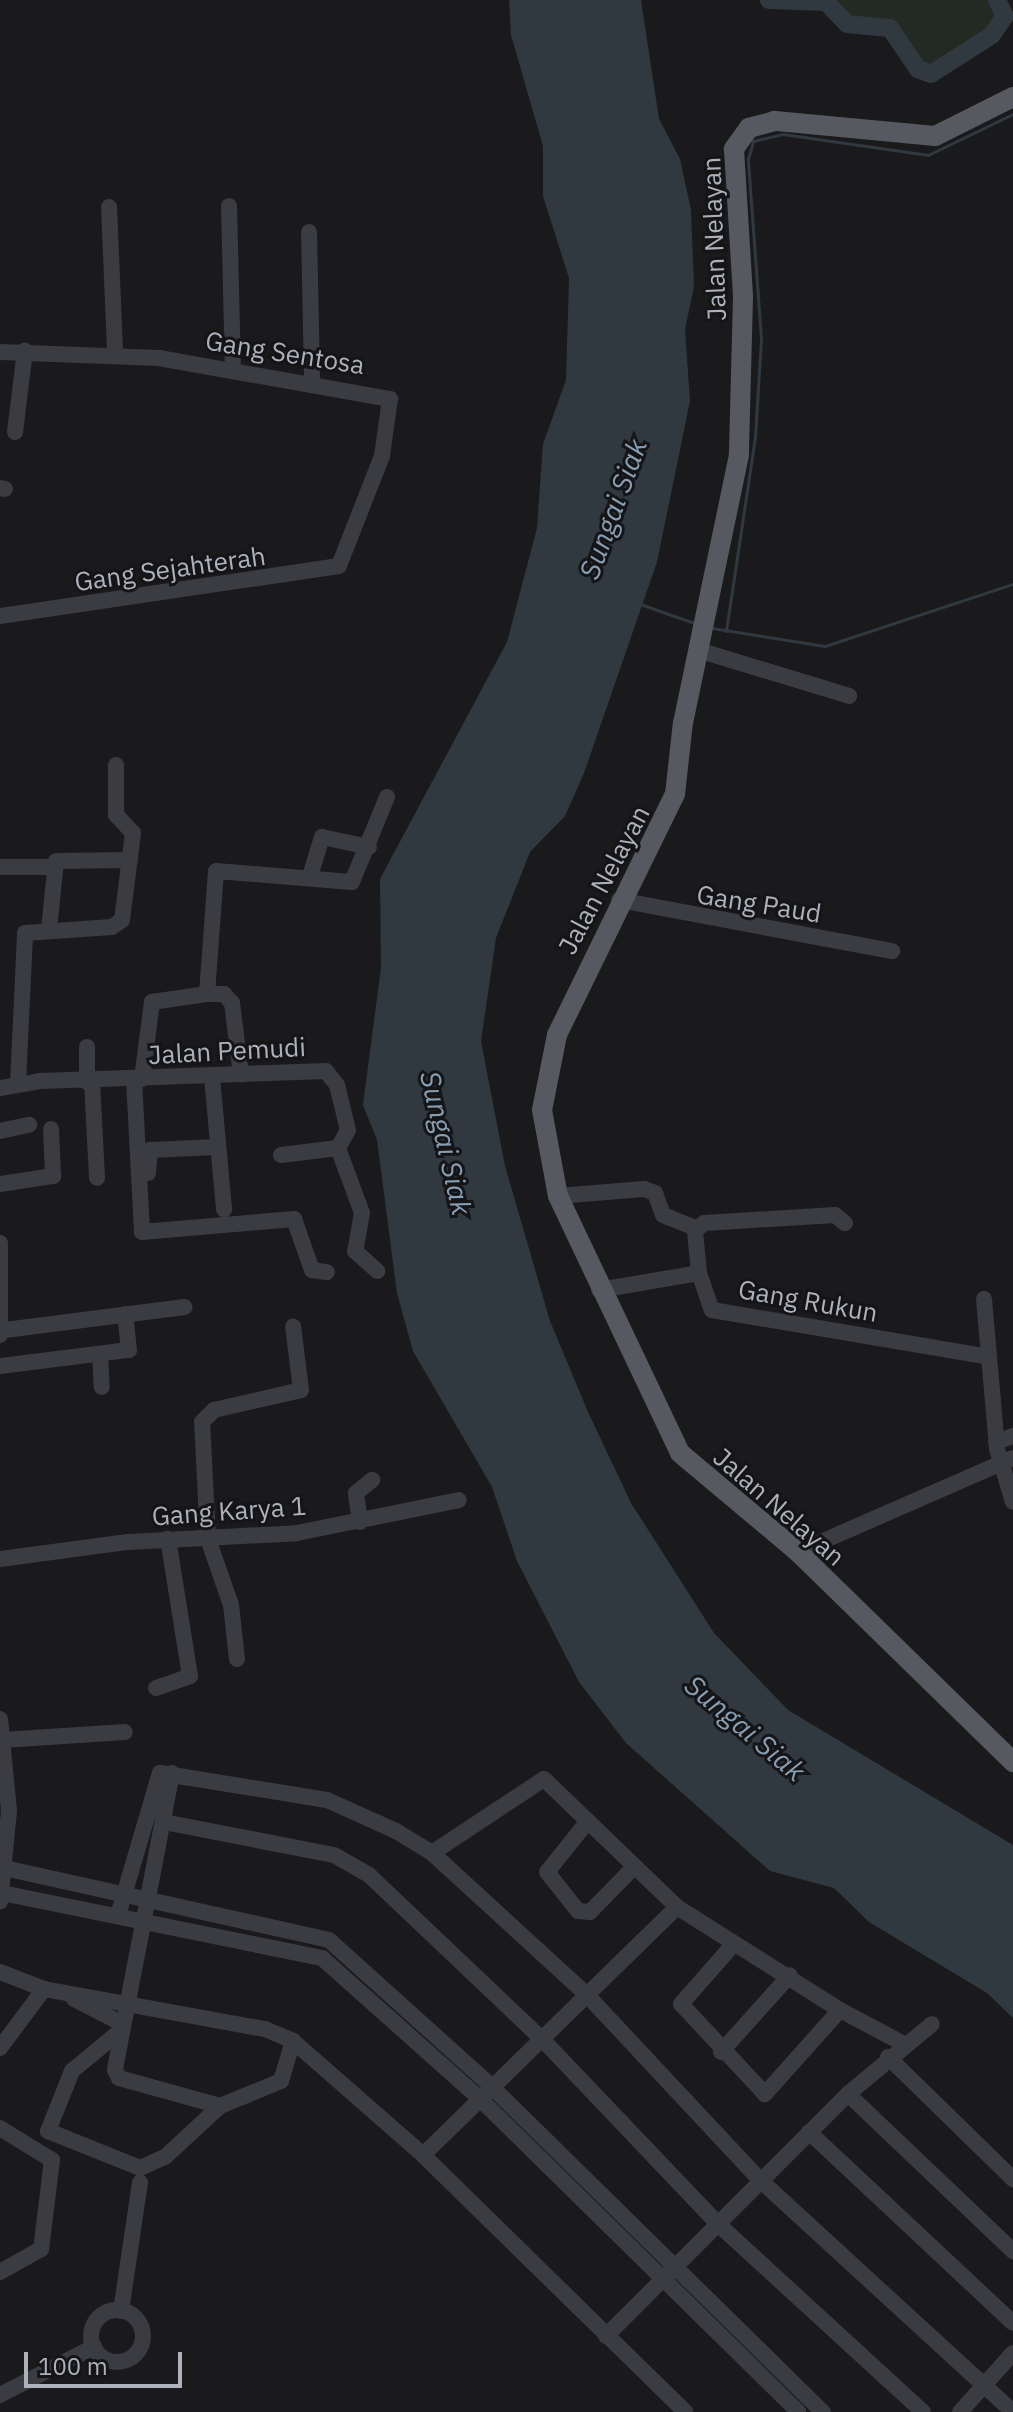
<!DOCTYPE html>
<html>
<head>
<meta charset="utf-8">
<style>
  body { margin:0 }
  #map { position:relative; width:1013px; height:2412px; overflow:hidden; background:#1a1a1c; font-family:"IBM Plex Sans",sans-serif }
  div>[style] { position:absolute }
  .green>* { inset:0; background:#222a23 }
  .water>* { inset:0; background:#303940 }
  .stream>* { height:3px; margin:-1.5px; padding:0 1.5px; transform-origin:1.5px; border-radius:1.5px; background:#303940 }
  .river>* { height:18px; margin:-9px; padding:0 9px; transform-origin:9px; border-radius:9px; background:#303940 }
  .minor>* { height:16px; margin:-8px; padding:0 8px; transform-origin:8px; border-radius:8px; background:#3b3c41 }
  .minor>.ring { margin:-8px; padding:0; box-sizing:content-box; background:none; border:16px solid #3b3c41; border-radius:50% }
  .major>* { height:20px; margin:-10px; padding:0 10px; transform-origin:10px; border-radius:10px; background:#575960 }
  span { translate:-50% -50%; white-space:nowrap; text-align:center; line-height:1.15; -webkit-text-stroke:6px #151517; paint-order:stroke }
  .street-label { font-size:26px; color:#adb1bb }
  .water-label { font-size:28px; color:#879eb3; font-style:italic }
  .scale { position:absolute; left:24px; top:2352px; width:158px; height:36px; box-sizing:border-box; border:4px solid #adb1bb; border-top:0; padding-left:10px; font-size:24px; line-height:28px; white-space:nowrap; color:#adb1bb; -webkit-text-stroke:6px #151517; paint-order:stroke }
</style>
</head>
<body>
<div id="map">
  <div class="green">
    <div style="clip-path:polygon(769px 0,997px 0,1005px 16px,992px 35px,931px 74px,918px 69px,890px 28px,847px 24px,826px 2px)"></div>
  </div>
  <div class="water">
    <div style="clip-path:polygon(509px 0,641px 0,659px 119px,680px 159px,691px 210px,694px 287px,685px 329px,690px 401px,657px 562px,584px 773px,565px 816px,530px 852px,496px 938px,481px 1041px,505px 1166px,550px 1321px,588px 1412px,631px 1503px,714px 1633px,788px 1710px,1013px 1845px,1013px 2018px,987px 1993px,869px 1922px,834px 1888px,770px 1871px,626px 1743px,579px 1682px,517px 1561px,492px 1487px,413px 1351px,397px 1293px,377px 1140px,363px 1105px,381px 968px,380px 879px,507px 642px,537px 528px,543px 444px,566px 380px,569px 278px,543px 196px,543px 146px,511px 35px)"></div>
  </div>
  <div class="stream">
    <div style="left:640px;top:604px;width:60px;rotate:19.3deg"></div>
    <div style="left:712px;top:628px;width:114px;rotate:9.1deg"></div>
    <div style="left:825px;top:646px;width:198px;rotate:-18.3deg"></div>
    <div style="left:726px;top:631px;width:196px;rotate:-81.5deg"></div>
    <div style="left:755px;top:437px;width:99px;rotate:-86.5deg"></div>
    <div style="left:761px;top:338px;width:179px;rotate:-94.2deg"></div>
    <div style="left:748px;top:159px;width:19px;rotate:-74deg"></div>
    <div style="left:753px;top:141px;width:31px;rotate:-13deg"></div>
    <div style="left:783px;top:134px;width:147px;rotate:8.2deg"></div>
    <div style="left:928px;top:155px;width:94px;rotate:-25.8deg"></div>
  </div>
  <div class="river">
    <div style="left:769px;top:0;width:57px;rotate:2deg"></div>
    <div style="left:826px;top:2px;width:30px;rotate:46deg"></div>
    <div style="left:847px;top:24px;width:43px;rotate:5.3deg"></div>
    <div style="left:890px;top:28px;width:50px;rotate:55.7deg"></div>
    <div style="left:918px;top:69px;width:14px;rotate:21deg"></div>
    <div style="left:931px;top:74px;width:72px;rotate:-32.6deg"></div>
    <div style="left:992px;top:35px;width:23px;rotate:-56deg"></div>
    <div style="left:1005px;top:16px;width:18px;rotate:-117deg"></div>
  </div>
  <div class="minor">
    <div style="left:229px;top:206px;width:163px;rotate:88.6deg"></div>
    <div style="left:109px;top:207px;width:146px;rotate:87.6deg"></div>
    <div style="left:309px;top:232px;width:148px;rotate:88.8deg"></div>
    <div style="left:0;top:352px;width:159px;rotate:2.2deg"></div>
    <div style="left:159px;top:358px;width:235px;rotate:10.1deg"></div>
    <div style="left:390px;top:399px;width:58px;rotate:98deg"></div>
    <div style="left:382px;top:456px;width:118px;rotate:111.4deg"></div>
    <div style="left:339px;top:566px;width:343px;rotate:171.6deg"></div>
    <div style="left:15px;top:432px;width:82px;rotate:-83deg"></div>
    <div style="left:0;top:488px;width:5px;rotate:11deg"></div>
    <div style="left:698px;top:650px;width:158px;rotate:16.9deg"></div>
    <div style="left:0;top:867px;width:50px"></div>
    <div style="left:311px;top:873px;width:38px;rotate:-73deg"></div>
    <div style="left:322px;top:837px;width:48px;rotate:12deg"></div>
    <div style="left:619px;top:900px;width:278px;rotate:10.6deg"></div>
    <div style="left:49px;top:929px;width:68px;rotate:-84.1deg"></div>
    <div style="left:56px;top:861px;width:74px;rotate:-0.8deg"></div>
    <div style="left:207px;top:994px;width:123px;rotate:-85.8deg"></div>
    <div style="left:216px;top:871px;width:136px;rotate:4.6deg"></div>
    <div style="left:352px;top:882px;width:92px;rotate:-67.6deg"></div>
    <div style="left:87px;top:1047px;width:35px;rotate:90deg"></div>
    <div style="left:212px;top:1077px;width:133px;rotate:84.8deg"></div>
    <div style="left:134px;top:1079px;width:153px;rotate:87deg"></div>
    <div style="left:142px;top:1232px;width:153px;rotate:-4.9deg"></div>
    <div style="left:294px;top:1219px;width:54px;rotate:70.6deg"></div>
    <div style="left:312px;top:1270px;width:15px;rotate:8deg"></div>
    <div style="left:142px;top:1079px;width:78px;rotate:-82.6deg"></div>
    <div style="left:152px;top:1002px;width:56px;rotate:-8.3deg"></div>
    <div style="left:207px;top:994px;width:17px"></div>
    <div style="left:224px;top:994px;width:12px;rotate:48deg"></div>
    <div style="left:232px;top:1003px;width:72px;rotate:82.8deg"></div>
    <div style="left:92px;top:1082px;width:96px;rotate:87deg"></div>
    <div style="left:18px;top:1084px;width:151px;rotate:-87.3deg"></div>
    <div style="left:25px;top:933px;width:87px;rotate:-3.9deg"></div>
    <div style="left:112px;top:927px;width:12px;rotate:-35deg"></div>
    <div style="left:122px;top:920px;width:88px;rotate:-82.8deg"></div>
    <div style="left:133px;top:833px;width:25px;rotate:-133deg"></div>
    <div style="left:116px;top:815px;width:50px;rotate:-90deg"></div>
    <div style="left:0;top:1088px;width:42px;rotate:-9.7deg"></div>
    <div style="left:41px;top:1081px;width:285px;rotate:-2deg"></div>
    <div style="left:326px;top:1071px;width:18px;rotate:52deg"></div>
    <div style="left:337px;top:1085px;width:46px;rotate:76.3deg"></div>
    <div style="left:348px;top:1130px;width:21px;rotate:119deg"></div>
    <div style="left:0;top:1131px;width:30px;rotate:-12deg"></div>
    <div style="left:338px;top:1148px;width:69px;rotate:69.7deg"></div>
    <div style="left:362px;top:1213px;width:39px;rotate:100deg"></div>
    <div style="left:355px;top:1251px;width:30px;rotate:42deg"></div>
    <div style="left:281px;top:1155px;width:57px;rotate:-7deg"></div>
    <div style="left:148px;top:1173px;width:23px;rotate:-85deg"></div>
    <div style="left:150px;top:1150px;width:66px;rotate:-2.6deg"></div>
    <div style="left:0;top:1184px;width:54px;rotate:-8.6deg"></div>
    <div style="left:53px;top:1176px;width:47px;rotate:-92.4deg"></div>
    <div style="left:558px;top:1196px;width:86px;rotate:-4.7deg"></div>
    <div style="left:644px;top:1189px;width:12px;rotate:20deg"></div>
    <div style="left:655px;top:1193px;width:23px;rotate:70deg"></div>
    <div style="left:663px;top:1215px;width:35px;rotate:22deg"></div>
    <div style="left:0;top:1243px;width:92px;rotate:90deg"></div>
    <div style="left:699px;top:1273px;width:42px;rotate:-95.4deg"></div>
    <div style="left:695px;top:1231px;width:12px;rotate:-42deg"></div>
    <div style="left:704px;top:1223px;width:131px;rotate:-3.5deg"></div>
    <div style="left:835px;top:1215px;width:13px;rotate:39deg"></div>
    <div style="left:599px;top:1290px;width:101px;rotate:-9.6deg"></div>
    <div style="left:699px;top:1273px;width:39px;rotate:71deg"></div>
    <div style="left:712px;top:1310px;width:281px;rotate:9.6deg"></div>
    <div style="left:984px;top:1299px;width:151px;rotate:85deg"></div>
    <div style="left:997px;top:1449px;width:55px;rotate:73.2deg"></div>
    <div style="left:5px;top:1330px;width:181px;rotate:-7.3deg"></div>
    <div style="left:100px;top:1354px;width:33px;rotate:87deg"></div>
    <div style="left:0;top:1366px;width:130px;rotate:-7.1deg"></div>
    <div style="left:129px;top:1350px;width:36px;rotate:-96deg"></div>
    <div style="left:996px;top:1442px;width:18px;rotate:-19deg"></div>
    <div style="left:360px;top:1522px;width:29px;rotate:-98deg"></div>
    <div style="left:356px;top:1493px;width:21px;rotate:-39deg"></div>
    <div style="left:798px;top:1552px;width:235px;rotate:-23.6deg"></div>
    <div style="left:0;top:1559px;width:129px;rotate:-7.6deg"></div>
    <div style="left:128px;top:1542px;width:169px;rotate:-3deg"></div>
    <div style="left:297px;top:1533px;width:165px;rotate:-11.5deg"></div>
    <div style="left:237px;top:1659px;width:54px;rotate:-96.3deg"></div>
    <div style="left:231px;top:1605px;width:70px;rotate:-109.2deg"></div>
    <div style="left:208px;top:1539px;width:117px;rotate:-92.9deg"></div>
    <div style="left:202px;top:1422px;width:17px;rotate:-45deg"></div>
    <div style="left:214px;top:1410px;width:89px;rotate:-12.9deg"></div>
    <div style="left:301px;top:1390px;width:64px;rotate:-97.1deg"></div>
    <div style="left:156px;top:1688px;width:36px;rotate:-19deg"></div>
    <div style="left:190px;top:1676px;width:139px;rotate:-99.1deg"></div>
    <div style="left:0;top:1719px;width:92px;rotate:84.4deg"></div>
    <div style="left:9px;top:1811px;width:91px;rotate:95.6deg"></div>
    <div style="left:2px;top:1740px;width:123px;rotate:-3.7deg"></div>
    <div style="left:172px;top:1773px;width:302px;rotate:100.9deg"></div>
    <div style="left:115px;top:2070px;width:9px;rotate:63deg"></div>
    <div style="left:119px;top:2078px;width:105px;rotate:15.5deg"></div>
    <div style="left:588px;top:1821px;width:65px;rotate:128.8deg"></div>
    <div style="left:547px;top:1872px;width:50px;rotate:51.5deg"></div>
    <div style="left:578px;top:1911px;width:12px;rotate:5deg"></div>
    <div style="left:590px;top:1912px;width:64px;rotate:-45.6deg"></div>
    <div style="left:164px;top:1822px;width:173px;rotate:11deg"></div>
    <div style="left:334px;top:1855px;width:40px;rotate:29.7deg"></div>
    <div style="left:369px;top:1875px;width:237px;rotate:43.5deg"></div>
    <div style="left:541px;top:2038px;width:257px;rotate:46.4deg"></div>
    <div style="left:718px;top:2224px;width:278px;rotate:42.5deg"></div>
    <div style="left:432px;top:1853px;width:134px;rotate:-33.5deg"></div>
    <div style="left:544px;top:1779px;width:185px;rotate:43.9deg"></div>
    <div style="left:677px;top:1907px;width:193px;rotate:32.3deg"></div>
    <div style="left:840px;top:2010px;width:113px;rotate:131.8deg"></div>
    <div style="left:765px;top:2094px;width:123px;rotate:-133deg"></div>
    <div style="left:681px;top:2004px;width:76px;rotate:-48.7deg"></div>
    <div style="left:0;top:1867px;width:337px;rotate:12.5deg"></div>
    <div style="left:329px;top:1940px;width:219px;rotate:42deg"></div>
    <div style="left:492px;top:2087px;width:464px;rotate:44.5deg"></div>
    <div style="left:2px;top:1893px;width:327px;rotate:11.5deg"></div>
    <div style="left:322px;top:1958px;width:212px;rotate:41.7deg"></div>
    <div style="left:480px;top:2099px;width:446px;rotate:44.5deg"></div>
    <div style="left:119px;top:1912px;width:145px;rotate:-73.6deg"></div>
    <div style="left:160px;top:1773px;width:169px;rotate:9.2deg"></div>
    <div style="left:327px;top:1800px;width:76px;rotate:24.2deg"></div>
    <div style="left:396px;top:1831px;width:42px;rotate:31.4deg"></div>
    <div style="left:432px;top:1853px;width:209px;rotate:42.5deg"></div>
    <div style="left:586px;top:1994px;width:256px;rotate:46.9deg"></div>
    <div style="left:761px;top:2181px;width:342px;rotate:42.5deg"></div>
    <div style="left:0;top:1972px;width:47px;rotate:21.1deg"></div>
    <div style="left:44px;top:1989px;width:225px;rotate:10.3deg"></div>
    <div style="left:265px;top:2029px;width:30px;rotate:23deg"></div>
    <div style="left:293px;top:2041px;width:173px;rotate:41.2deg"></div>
    <div style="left:423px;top:2155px;width:367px;rotate:44.4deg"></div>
    <div style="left:74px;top:1999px;width:53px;rotate:27.1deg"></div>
    <div style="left:840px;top:2010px;width:72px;rotate:28deg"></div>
    <div style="left:119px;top:2032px;width:61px;rotate:140.3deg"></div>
    <div style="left:72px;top:2071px;width:65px;rotate:111.8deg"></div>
    <div style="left:48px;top:2131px;width:99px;rotate:21.9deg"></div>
    <div style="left:140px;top:2168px;width:27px;rotate:-24deg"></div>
    <div style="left:165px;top:2157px;width:75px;rotate:-42.8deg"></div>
    <div style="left:220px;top:2106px;width:66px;rotate:-22.3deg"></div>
    <div style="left:281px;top:2081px;width:42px;rotate:-73.3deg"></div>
    <div style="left:0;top:2048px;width:74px;rotate:-53.3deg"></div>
    <div style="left:721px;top:2052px;width:103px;rotate:-48.1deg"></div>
    <div style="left:888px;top:2057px;width:175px;rotate:44.3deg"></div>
    <div style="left:848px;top:2094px;width:228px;rotate:43.6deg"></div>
    <div style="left:0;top:2128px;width:61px;rotate:31.6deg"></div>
    <div style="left:52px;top:2160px;width:90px;rotate:97deg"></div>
    <div style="left:41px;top:2249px;width:47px;rotate:150.7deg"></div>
    <div style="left:809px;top:2132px;width:279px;rotate:43.1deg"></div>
    <div style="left:423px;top:2155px;width:355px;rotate:-44.3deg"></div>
    <div class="ring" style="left:91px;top:2310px;width:36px;height:36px"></div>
    <div style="left:121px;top:2311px;width:130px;rotate:-81.6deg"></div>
    <div style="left:606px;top:2336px;width:342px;rotate:-45deg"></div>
    <div style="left:848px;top:2094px;width:109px;rotate:-39.8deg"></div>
    <div style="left:0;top:2395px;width:106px;rotate:-27.1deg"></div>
    <div style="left:960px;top:2412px;width:79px;rotate:-48.1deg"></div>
  </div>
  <div class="major">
    <div style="left:1013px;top:97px;width:87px;rotate:153.4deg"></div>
    <div style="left:935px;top:136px;width:161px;rotate:-174.6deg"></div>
    <div style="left:775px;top:121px;width:27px;rotate:165deg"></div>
    <div style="left:749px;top:128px;width:26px;rotate:126deg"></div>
    <div style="left:734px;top:149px;width:148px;rotate:86.5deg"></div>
    <div style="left:743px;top:297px;width:158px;rotate:91.5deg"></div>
    <div style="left:739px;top:455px;width:273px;rotate:101.8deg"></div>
    <div style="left:683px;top:722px;width:72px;rotate:96.3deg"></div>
    <div style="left:675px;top:794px;width:268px;rotate:116.1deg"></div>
    <div style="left:557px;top:1035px;width:76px;rotate:101.3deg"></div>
    <div style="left:542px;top:1110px;width:87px;rotate:79.5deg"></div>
    <div style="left:558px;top:1196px;width:284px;rotate:64.6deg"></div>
    <div style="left:680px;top:1453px;width:154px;rotate:40deg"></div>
    <div style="left:798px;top:1552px;width:301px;rotate:44.3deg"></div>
  </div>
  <div class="street-label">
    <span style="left:714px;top:239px;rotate:-92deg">Jalan Nelayan</span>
    <span style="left:285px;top:353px;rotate:9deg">Gang Sentosa</span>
    <span style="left:170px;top:569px;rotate:-8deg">Gang Sejahterah</span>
    <span style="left:604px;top:880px;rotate:-62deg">Jalan Nelayan</span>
    <span style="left:759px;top:904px;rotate:9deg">Gang Paud</span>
    <span style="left:227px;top:1051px;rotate:-3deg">Jalan Pemudi</span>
    <span style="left:808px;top:1301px;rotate:10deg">Gang Rukun</span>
    <span style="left:779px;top:1507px;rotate:41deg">Jalan Nelayan</span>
    <span style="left:229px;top:1511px;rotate:-4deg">Gang Karya 1</span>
  </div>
  <div class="water-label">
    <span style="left:613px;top:509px;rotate:-70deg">Sungai Siak</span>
    <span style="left:446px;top:1143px;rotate:77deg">Sungai Siak</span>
    <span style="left:745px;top:1728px;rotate:40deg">Sungai Siak</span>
  </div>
  <div class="scale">100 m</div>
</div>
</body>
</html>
